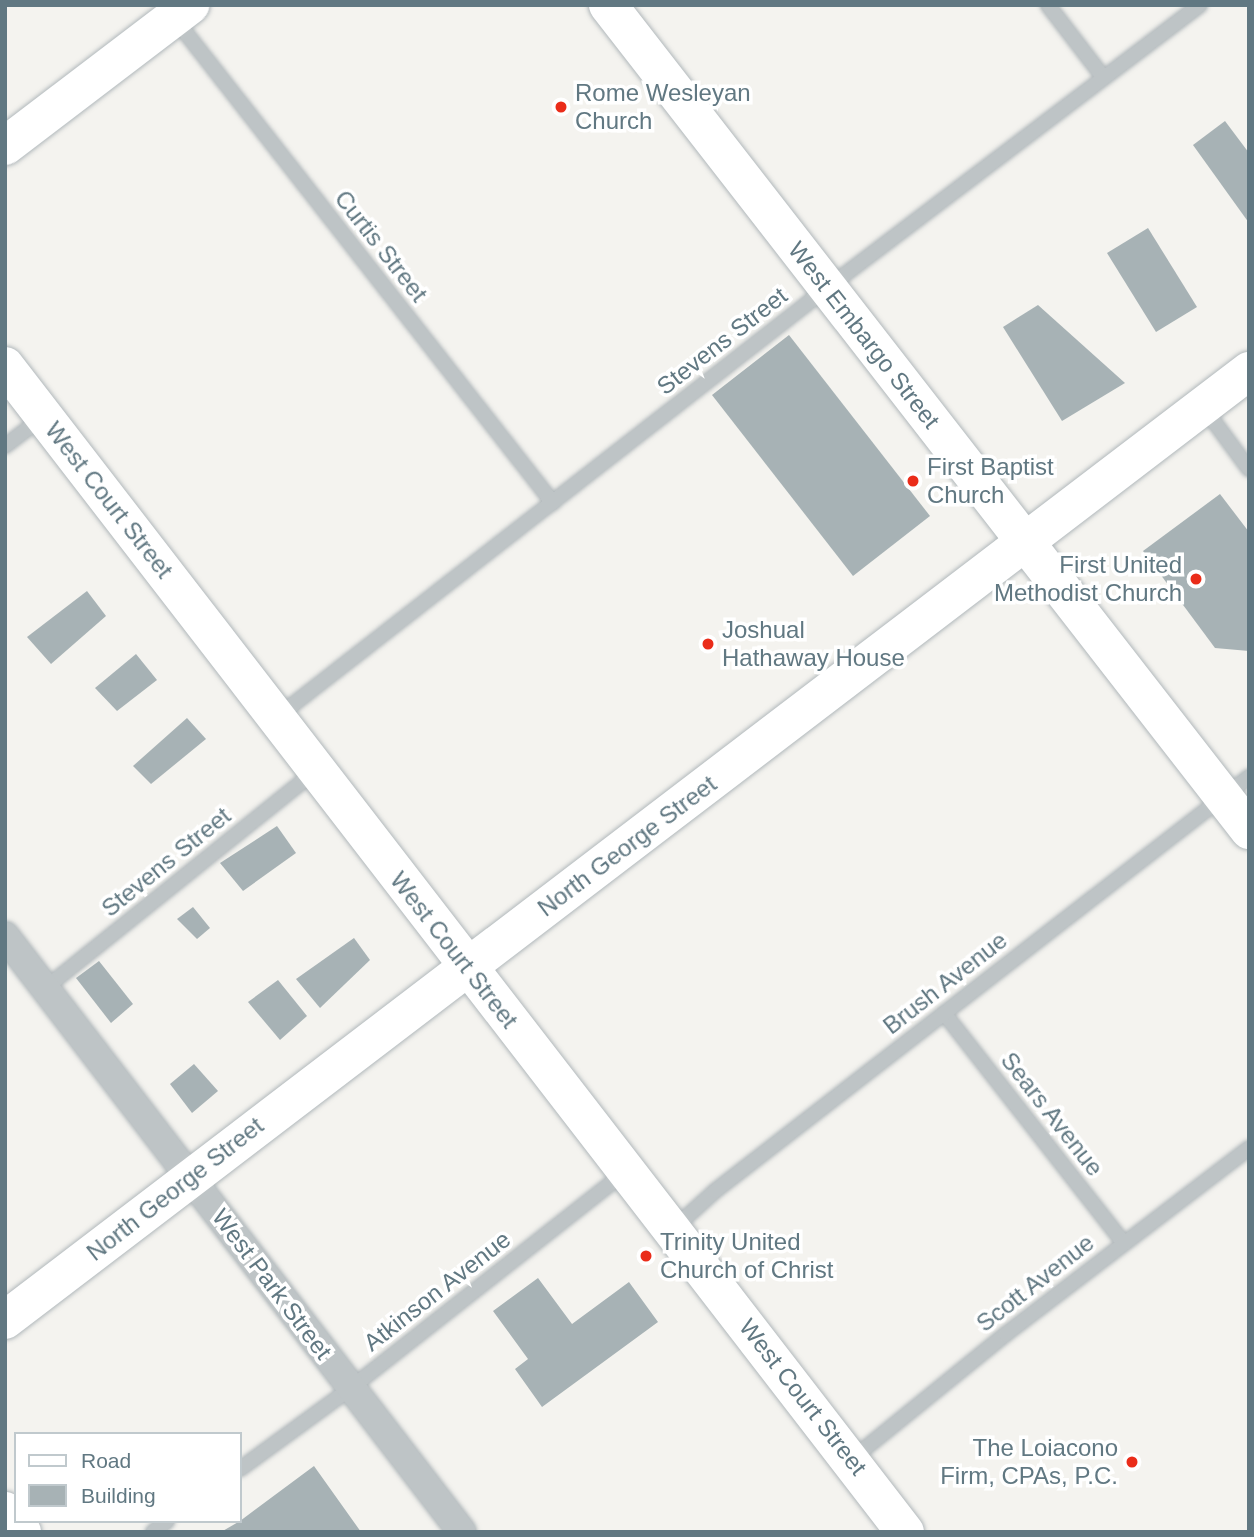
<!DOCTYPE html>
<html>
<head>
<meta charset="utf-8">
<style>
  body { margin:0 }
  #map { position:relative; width:1254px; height:1537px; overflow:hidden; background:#f4f3ef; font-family:Arial,sans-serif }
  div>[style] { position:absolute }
  .building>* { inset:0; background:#a7b2b5 }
  .roads { filter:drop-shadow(0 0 2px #b1b8bb) drop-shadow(0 0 2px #b1b8bb) }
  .lane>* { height:14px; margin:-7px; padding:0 7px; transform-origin:7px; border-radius:7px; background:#bec4c6 }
  .street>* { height:28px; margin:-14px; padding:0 14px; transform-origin:14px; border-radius:14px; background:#bec4c6 }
  .secondary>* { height:38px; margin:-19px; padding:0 19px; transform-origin:19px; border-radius:19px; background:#fff }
  .dots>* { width:19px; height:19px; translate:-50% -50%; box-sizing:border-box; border:4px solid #fff; border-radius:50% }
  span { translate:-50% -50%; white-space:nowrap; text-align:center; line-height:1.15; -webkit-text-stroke:7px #fff; paint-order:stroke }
  .poi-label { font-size:24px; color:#617882 }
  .left { translate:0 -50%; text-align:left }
  .right { translate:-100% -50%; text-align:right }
  .street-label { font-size:24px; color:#617882 }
  .frame { position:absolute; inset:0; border:7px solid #617882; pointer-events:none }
  .legend { position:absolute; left:14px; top:1432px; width:228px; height:91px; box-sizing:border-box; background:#fff; border:2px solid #c0c9cd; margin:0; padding:9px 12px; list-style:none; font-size:21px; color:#617882 }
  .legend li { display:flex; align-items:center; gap:14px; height:35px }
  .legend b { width:35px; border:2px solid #c0c9cd }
</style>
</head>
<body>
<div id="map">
  <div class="building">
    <div style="clip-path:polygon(1225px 121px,1249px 153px,1249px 223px,1193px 145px)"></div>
    <div style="clip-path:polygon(1148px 228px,1197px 307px,1156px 332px,1107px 253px)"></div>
    <div style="clip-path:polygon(1038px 305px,1125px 383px,1062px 421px,1003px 327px)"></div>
    <div style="clip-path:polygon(789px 335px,930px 516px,853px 576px,712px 395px)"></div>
    <div style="clip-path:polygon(1220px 494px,1249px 532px,1249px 651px,1215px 648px,1143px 551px)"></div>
    <div style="clip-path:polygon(87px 591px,106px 616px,51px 664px,27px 637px)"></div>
    <div style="clip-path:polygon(136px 654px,157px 680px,117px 711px,95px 688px)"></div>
    <div style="clip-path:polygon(187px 718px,206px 739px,151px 784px,133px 766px)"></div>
    <div style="clip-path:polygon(277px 826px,296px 853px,243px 891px,220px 863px)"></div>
    <div style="clip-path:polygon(193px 907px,210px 928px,197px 939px,177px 919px)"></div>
    <div style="clip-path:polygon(354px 938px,370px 960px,320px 1008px,296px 979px)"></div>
    <div style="clip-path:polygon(99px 961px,133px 1004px,111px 1023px,76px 978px)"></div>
    <div style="clip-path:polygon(278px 980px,307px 1016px,280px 1040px,248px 1002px)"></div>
    <div style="clip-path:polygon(194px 1064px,218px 1091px,192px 1113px,170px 1084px)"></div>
    <div style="clip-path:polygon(538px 1278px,572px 1324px,629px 1282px,658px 1322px,542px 1407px,515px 1369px,528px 1359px,493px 1311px)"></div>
    <div style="clip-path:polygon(314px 1466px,361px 1532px,221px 1532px,240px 1521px)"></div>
  </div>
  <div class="roads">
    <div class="lane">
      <div style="left:1048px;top:5px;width:91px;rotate:52.6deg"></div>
      <div style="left:175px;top:19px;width:614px;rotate:52.01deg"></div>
      <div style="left:1204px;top:408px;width:76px;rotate:53.6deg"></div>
      <div style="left:5px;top:446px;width:48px;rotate:-37.3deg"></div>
      <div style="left:277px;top:717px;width:698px;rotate:-37.95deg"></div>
      <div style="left:827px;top:288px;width:468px;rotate:-37.2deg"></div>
      <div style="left:43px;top:990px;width:349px;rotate:-38.8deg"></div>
      <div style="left:944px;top:1013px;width:292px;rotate:52deg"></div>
      <div style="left:673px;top:1229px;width:57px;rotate:-42.1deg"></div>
      <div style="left:715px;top:1191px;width:676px;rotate:-37.79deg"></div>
      <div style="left:852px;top:1459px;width:198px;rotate:-39.1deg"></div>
      <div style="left:1006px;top:1334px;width:306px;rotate:-37.4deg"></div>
      <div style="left:240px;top:1469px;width:137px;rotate:-36.1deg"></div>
      <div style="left:351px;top:1388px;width:347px;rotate:-38.2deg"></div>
      <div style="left:153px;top:1532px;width:18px;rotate:-38deg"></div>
    </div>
    <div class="street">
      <div style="left:5px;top:936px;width:751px;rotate:52.52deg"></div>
    </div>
    <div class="secondary">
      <div style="left:608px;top:5px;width:1045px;rotate:52.15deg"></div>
      <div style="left:5px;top:146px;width:233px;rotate:-37.3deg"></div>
      <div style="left:5px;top:366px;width:1473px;rotate:52.34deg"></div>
      <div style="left:5px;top:1320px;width:1565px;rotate:-37.34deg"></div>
      <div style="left:5px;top:1511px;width:27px;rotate:51deg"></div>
    </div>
  </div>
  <div class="dots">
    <div style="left:561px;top:107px;background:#ea2c19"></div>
    <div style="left:913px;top:481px;background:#ea2c19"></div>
    <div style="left:1196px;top:579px;background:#ea2c19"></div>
    <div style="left:708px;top:644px;background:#ea2c19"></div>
    <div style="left:646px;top:1256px;background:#ea2c19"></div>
    <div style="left:1132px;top:1462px;background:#ea2c19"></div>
  </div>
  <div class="poi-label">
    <span class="left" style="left:575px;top:107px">Rome Wesleyan<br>Church</span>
    <span class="left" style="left:927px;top:481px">First Baptist<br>Church</span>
    <span class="right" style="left:1182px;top:579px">First United<br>Methodist Church</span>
    <span class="left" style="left:722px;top:644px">Joshual<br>Hathaway House</span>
    <span class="left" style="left:660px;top:1256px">Trinity United<br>Church of Christ</span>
    <span class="right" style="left:1118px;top:1462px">The Loiacono<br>Firm, CPAs, P.C.</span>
  </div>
  <div class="street-label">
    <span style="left:381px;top:246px;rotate:52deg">Curtis Street</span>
    <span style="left:864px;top:335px;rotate:52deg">West Embargo Street</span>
    <span style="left:722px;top:341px;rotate:-38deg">Stevens Street</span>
    <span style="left:109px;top:500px;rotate:52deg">West Court Street</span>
    <span style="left:627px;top:846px;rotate:-37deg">North George Street</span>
    <span style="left:166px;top:862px;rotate:-39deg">Stevens Street</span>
    <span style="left:454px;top:950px;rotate:52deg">West Court Street</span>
    <span style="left:945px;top:983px;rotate:-38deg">Brush Avenue</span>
    <span style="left:1052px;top:1114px;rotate:52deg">Sears Avenue</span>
    <span style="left:175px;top:1189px;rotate:-38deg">North George Street</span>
    <span style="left:1035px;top:1283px;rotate:-38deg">Scott Avenue</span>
    <span style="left:272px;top:1284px;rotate:53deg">West Park Street</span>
    <span style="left:437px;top:1291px;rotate:-38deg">Atkinson Avenue</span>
    <span style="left:803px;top:1397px;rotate:52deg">West Court Street</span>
  </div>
  <div class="frame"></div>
  <ul class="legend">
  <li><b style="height:9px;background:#fff"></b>Road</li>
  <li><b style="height:19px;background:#a7b2b5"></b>Building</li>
  </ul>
</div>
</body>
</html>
